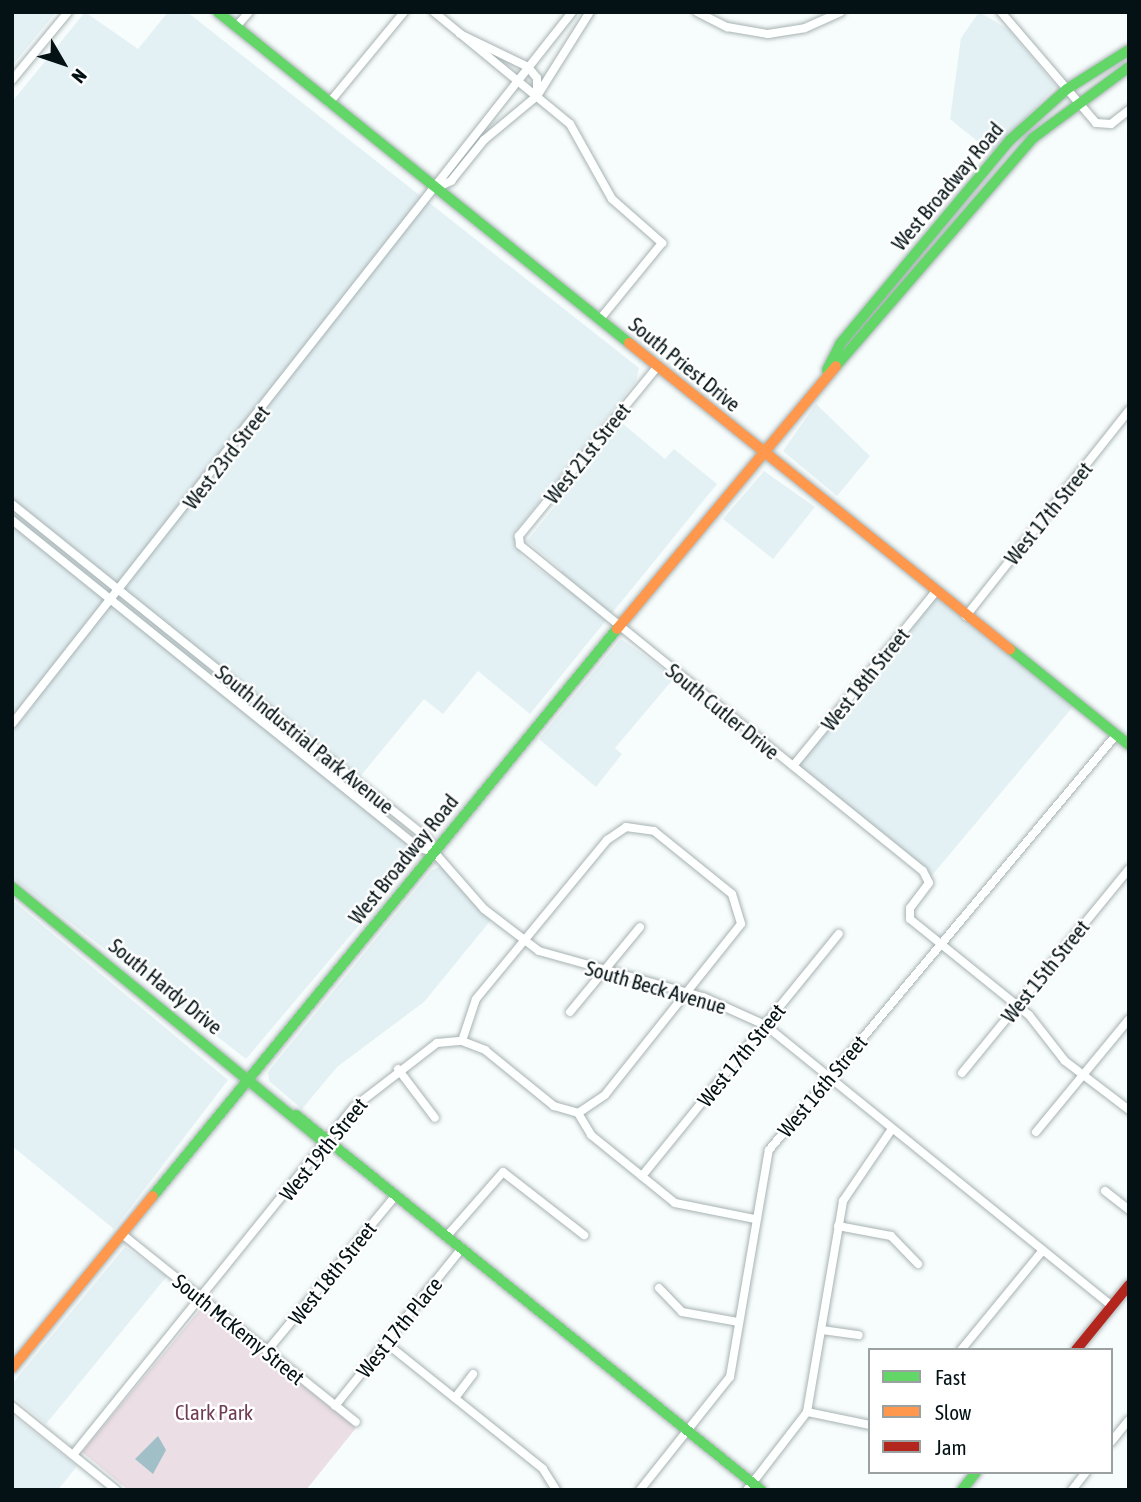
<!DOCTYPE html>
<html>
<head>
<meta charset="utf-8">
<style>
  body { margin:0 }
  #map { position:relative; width:1141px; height:1502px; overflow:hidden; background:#f7fcfc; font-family:"Asap Condensed",sans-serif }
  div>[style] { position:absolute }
  .built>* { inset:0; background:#e4f1f4 }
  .green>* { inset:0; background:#ebdee4 }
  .water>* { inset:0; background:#a0bfc6 }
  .roads { filter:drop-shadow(0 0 2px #a8b2b3) drop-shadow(0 0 2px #a8b2b3) }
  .street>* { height:8px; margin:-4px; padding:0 4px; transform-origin:4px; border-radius:4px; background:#feffff }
  .fast>* { height:10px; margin:-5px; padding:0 5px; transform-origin:5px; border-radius:5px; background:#63d668 }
  .slow>* { height:10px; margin:-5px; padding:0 5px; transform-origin:5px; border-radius:5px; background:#ff974d }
  .jam>* { height:10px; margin:-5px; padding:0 5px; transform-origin:5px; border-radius:5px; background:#b3261e }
  span { translate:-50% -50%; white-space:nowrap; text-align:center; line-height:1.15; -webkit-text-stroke:5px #fff; paint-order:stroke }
  .street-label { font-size:21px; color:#041215 }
  .park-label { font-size:21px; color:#703c55 }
  .frame { position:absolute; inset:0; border:14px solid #041215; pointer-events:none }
  .legend { position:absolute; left:868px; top:1348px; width:245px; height:126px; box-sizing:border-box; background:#fff; border:2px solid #9ba0a1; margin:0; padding:9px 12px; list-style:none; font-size:21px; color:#041215 }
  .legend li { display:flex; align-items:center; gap:14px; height:35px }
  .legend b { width:35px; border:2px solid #9ba0a1 }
  .north { position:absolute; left:28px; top:28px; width:70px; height:70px; -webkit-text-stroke:5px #fff; paint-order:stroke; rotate:129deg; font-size:19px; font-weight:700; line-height:28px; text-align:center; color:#041215 }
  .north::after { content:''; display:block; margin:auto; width:24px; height:32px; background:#041215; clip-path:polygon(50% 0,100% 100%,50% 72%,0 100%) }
</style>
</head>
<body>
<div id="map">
  <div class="built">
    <div style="clip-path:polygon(12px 12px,56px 12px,12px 66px)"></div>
    <div style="clip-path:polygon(85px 12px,138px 49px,168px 12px,187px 12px,639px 368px,636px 381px,514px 533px,522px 557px,554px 580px,562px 570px,527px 541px,622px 423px,665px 459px,674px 449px,717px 484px,530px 714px,478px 671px,443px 714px,424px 699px,358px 779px,319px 749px,309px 762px,413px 847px,415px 859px,246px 1059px,12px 877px,12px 732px,34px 705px,26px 699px,12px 716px,12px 102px)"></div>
    <div style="clip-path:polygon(979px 12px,1008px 29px,1056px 86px,992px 153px,950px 119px,961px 38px)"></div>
    <div style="clip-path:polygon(816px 404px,870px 456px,837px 496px,783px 451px)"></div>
    <div style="clip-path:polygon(764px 471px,815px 507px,773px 559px,723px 519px)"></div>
    <div style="clip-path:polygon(936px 591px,1076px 703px,929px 879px,793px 766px)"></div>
    <div style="clip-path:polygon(621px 639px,675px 677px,615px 748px,622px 754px,596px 787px,539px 739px)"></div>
    <div style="clip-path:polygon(442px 866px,491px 920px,424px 1002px,337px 1067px,302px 1109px,269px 1081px,268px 1072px,432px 870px)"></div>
    <div style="clip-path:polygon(12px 900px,228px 1080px,114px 1229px,12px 1146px)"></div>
    <div style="clip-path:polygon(125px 1247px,167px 1276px,46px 1424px,12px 1396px,12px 1384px)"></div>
    <div style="clip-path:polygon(12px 1415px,77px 1466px,58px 1490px,12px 1490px)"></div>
  </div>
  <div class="green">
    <div style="clip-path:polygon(203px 1306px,356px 1428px,306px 1490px,128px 1490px,82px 1452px)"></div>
  </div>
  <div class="water">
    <div style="clip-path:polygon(158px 1436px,166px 1450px,153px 1474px,135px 1459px)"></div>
  </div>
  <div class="roads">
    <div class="street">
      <div style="left:434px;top:12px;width:176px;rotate:39.5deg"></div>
      <div style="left:570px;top:124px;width:86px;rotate:60.8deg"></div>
      <div style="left:612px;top:199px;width:67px;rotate:41.3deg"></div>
      <div style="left:662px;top:243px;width:98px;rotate:129.2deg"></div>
      <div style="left:697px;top:12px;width:34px;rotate:27deg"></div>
      <div style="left:727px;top:27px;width:42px;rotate:9.7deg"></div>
      <div style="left:768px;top:34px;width:37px;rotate:-9deg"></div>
      <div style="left:805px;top:28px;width:39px;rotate:-24deg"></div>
      <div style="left:1001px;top:12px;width:146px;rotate:49.4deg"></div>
      <div style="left:1096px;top:123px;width:15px;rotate:4deg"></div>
      <div style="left:1111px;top:124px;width:23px;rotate:-38deg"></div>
      <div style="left:236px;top:27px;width:20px;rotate:-49deg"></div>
      <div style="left:460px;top:34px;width:76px;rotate:25.9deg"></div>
      <div style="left:528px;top:67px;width:14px;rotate:51deg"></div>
      <div style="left:537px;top:78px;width:15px;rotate:90deg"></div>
      <div style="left:12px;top:80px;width:88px;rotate:-50.5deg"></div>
      <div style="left:329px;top:103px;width:118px;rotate:-50.5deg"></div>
      <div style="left:436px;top:188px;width:17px;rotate:-25deg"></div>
      <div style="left:451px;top:181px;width:53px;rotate:-51.2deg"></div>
      <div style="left:484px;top:140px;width:69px;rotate:-39.7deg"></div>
      <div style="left:537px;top:96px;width:99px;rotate:-57.8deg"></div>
      <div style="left:658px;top:366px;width:220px;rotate:129.3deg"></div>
      <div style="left:519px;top:536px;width:9px;rotate:84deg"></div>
      <div style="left:520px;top:545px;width:518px;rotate:38.97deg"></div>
      <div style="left:923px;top:871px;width:13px;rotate:63deg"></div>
      <div style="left:929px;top:883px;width:31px;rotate:127deg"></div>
      <div style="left:910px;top:908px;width:11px;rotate:90deg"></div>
      <div style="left:910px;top:919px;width:153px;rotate:38.9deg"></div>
      <div style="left:1029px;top:1015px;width:58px;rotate:52deg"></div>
      <div style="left:1065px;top:1061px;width:81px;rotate:37.4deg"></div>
      <div style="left:12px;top:504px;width:533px;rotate:38.83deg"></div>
      <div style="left:427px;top:838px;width:16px;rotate:63deg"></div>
      <div style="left:12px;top:520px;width:523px;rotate:38.87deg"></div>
      <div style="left:419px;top:848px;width:16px;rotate:15deg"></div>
      <div style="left:966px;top:616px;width:263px;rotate:-51.6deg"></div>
      <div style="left:12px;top:724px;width:906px;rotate:-51.81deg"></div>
      <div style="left:793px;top:766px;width:226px;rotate:-50.7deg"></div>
      <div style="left:434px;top:852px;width:76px;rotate:48.7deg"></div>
      <div style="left:484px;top:909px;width:69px;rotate:37.4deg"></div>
      <div style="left:539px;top:951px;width:170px;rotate:15.7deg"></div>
      <div style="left:703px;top:997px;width:68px;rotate:24.3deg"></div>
      <div style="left:765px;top:1025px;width:447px;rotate:39deg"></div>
      <div style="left:570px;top:1012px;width:110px;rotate:-50.5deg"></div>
      <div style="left:462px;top:1041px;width:44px;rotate:-71.6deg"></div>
      <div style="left:476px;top:999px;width:206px;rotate:-50.5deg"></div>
      <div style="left:607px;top:840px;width:23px;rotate:-34deg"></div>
      <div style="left:626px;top:827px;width:28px;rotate:8deg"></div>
      <div style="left:654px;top:831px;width:100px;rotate:38.9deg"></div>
      <div style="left:732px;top:894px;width:31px;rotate:73deg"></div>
      <div style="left:741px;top:924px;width:218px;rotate:128.5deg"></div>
      <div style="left:605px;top:1095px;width:32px;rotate:146deg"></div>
      <div style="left:398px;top:1069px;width:61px;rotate:52.9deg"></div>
      <div style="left:962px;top:1073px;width:264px;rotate:-50.7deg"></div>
      <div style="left:1036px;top:1132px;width:146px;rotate:-50.5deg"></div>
      <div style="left:642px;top:1176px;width:312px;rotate:-50.9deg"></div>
      <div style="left:1105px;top:1191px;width:31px;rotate:38deg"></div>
      <div style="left:838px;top:1226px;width:54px;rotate:10.7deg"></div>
      <div style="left:891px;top:1236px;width:39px;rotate:46deg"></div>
      <div style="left:122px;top:1234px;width:300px;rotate:38.8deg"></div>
      <div style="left:447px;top:1236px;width:85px;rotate:-48.8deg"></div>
      <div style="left:503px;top:1172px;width:103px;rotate:37.9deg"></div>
      <div style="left:659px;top:1288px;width:33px;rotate:46deg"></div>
      <div style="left:682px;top:1312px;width:58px;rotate:10deg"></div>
      <div style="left:822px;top:1330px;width:37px;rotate:8deg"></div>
      <div style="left:386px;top:1343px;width:201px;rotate:38.7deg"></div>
      <div style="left:543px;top:1469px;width:25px;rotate:58deg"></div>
      <div style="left:961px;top:1350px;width:129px;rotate:-50.6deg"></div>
      <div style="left:267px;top:1351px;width:202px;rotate:-50.4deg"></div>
      <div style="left:455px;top:1398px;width:30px;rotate:-53deg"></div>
      <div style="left:12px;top:1406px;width:134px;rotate:38.9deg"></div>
      <div style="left:335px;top:1406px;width:203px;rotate:-51.2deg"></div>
      <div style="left:807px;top:1412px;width:64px;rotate:11.7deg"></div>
      <div style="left:1111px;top:1442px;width:28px;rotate:-51deg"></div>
      <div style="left:73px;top:1455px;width:447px;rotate:-51.1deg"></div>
      <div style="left:354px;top:1107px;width:105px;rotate:-37.6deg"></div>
      <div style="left:437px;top:1043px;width:25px;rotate:-5deg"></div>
      <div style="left:462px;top:1041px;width:25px;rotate:21deg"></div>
      <div style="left:485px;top:1050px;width:89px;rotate:39.1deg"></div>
      <div style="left:554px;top:1106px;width:25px;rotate:16deg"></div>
      <div style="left:578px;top:1113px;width:26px;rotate:59deg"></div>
      <div style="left:591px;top:1135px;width:108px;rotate:39deg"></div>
      <div style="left:675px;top:1203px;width:82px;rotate:11.3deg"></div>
      <div style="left:640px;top:1490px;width:144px;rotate:-51.5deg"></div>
      <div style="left:730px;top:1377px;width:230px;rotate:-80.3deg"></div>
      <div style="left:769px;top:1150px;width:541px;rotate:-50.1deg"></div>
      <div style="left:747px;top:1490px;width:98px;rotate:-52.4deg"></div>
      <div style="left:807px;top:1412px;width:214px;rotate:-80.3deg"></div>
      <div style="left:843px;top:1201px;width:87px;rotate:-55.8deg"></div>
      <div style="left:1072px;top:1490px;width:23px;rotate:-52deg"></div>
    </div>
    <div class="fast">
      <div style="left:218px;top:12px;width:528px;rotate:38.85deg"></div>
      <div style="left:836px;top:366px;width:301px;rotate:-49.2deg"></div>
      <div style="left:1033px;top:138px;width:119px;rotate:-36.5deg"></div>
      <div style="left:827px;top:370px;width:29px;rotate:-63deg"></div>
      <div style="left:840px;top:344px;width:266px;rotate:-50.2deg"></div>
      <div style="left:1010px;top:140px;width:76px;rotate:-41.8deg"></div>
      <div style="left:1067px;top:89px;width:73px;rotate:-32.2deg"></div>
      <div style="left:1010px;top:649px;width:153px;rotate:38.9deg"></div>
      <div style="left:12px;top:887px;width:406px;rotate:39.3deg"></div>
      <div style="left:296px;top:1115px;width:597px;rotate:38.88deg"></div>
      <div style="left:153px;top:1196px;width:733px;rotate:-50.71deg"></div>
      <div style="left:962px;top:1490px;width:23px;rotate:-52deg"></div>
    </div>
    <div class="slow">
      <div style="left:629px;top:343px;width:489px;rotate:38.8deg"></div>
      <div style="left:617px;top:629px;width:342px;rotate:-50.2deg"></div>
      <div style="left:12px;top:1368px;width:222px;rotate:-50.7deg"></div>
    </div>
    <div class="jam">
      <div style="left:1076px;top:1350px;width:84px;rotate:-50.8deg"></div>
    </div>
  </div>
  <div class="street-label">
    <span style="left:947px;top:186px;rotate:-50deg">West Broadway Road</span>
    <span style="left:685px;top:364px;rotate:39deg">South Priest Drive</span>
    <span style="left:587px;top:453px;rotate:-51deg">West 21st Street</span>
    <span style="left:226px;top:457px;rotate:-52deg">West 23rd Street</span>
    <span style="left:1048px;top:513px;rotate:-51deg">West 17th Street</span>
    <span style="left:865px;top:679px;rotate:-51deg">West 18th Street</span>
    <span style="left:723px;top:711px;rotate:39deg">South Cutler Drive</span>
    <span style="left:305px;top:739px;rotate:39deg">South Industrial Park Avenue</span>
    <span style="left:403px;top:859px;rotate:-51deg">West Broadway Road</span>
    <span style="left:1045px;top:971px;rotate:-51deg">West 15th Street</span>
    <span style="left:166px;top:986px;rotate:39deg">South Hardy Drive</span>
    <span style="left:656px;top:987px;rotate:16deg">South Beck Avenue</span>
    <span style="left:741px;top:1055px;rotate:-51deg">West 17th Street</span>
    <span style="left:822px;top:1086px;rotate:-50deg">West 16th Street</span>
    <span style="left:323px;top:1149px;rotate:-51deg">West 19th Street</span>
    <span style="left:332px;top:1273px;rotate:-51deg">West 18th Street</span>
    <span style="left:399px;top:1327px;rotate:-51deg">West 17th Place</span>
    <span style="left:239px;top:1329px;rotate:39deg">South McKemy Street</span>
  </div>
  <div class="park-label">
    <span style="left:214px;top:1412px">Clark Park</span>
  </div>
  <div class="frame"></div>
  <ul class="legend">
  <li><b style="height:9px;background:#63d668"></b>Fast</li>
  <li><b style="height:9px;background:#ff974d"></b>Slow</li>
  <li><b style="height:9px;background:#b3261e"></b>Jam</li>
  </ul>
  <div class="north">N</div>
</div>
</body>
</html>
